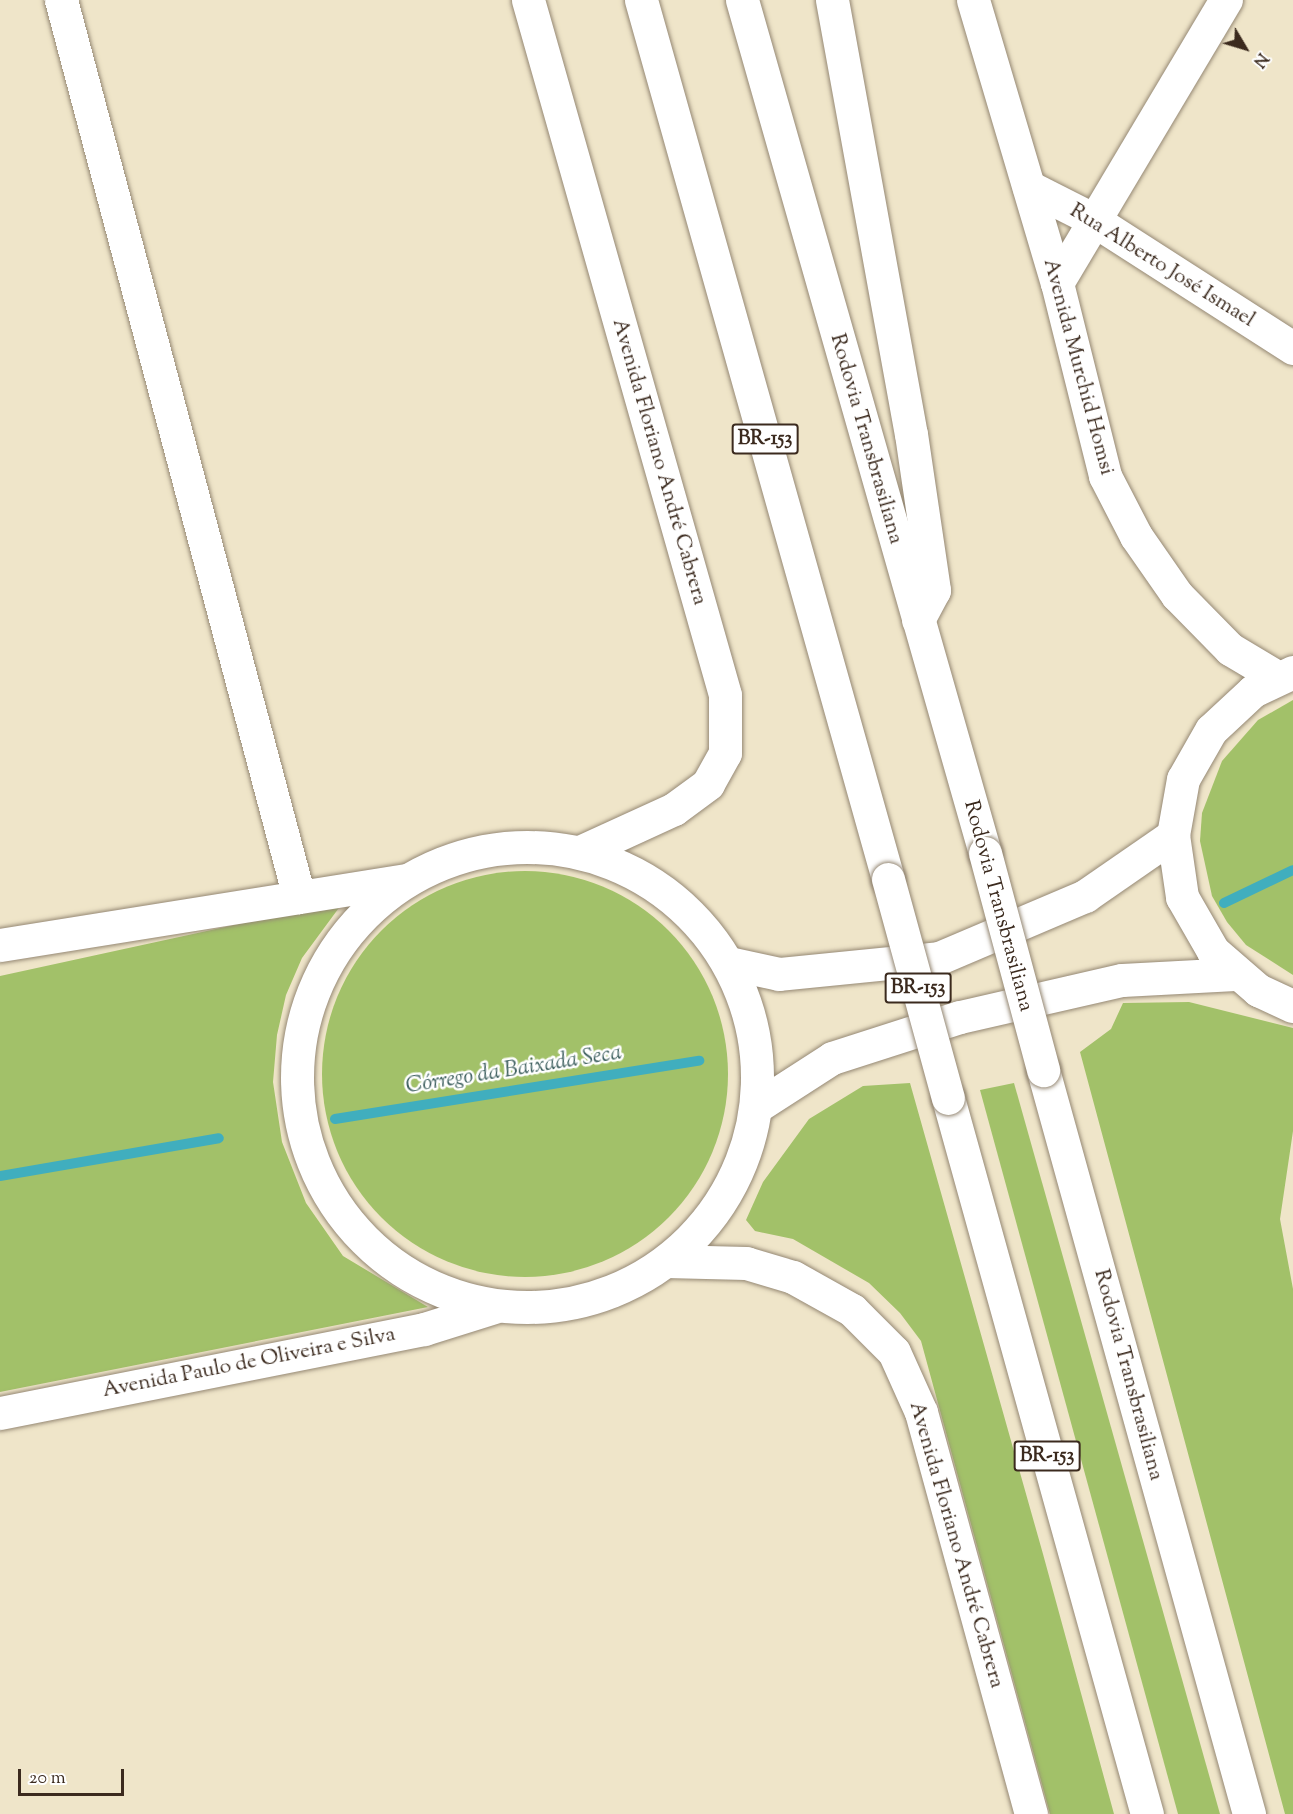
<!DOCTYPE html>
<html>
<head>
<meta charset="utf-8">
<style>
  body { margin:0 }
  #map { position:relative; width:1293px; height:1814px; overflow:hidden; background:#efe5c9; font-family:"Sorts Mill Goudy",serif }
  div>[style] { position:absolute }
  .green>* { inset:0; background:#a2c169 }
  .round { border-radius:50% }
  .stream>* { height:10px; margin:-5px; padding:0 5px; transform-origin:5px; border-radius:5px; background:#40aebe }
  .roads { filter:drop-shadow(0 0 2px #958874) drop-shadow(0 0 2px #958874) }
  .minor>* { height:33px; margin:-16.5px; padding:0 16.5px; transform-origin:16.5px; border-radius:16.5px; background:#fff }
  .major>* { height:33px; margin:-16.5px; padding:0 16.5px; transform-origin:16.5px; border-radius:16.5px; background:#fff }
  .major>.ring { margin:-16.5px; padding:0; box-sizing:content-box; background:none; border:33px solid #fff; border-radius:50% }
  .highway>* { height:33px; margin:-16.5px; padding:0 16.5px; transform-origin:16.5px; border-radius:16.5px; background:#fff }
  .bridges { filter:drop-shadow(0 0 2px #958874) drop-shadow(0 0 2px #958874) }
  .highway-bridge>* { height:33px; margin:-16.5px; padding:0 16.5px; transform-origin:16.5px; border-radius:16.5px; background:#fff }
  span { translate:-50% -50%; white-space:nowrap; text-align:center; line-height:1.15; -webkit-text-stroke:5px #fff; paint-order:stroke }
  .shield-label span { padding:2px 4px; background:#fff; border:2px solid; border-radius:4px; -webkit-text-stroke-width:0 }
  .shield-label { font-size:20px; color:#3b2a1e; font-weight:700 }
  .street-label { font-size:21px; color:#3b2a1e }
  .water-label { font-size:22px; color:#3d5f5e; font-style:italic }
  .north { position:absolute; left:1215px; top:18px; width:60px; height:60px; -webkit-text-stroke:4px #fff; paint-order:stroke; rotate:128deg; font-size:16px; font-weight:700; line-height:24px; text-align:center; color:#3b2a1e }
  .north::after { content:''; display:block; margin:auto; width:21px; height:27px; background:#3b2a1e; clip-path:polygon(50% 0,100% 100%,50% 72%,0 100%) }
  .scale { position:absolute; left:18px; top:1769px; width:106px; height:27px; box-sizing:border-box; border:3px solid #3b2a1e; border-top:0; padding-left:8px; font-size:18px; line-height:21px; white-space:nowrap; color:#3b2a1e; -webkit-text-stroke:4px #fff; paint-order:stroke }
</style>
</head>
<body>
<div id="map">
  <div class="green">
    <div style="clip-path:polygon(1293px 700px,1293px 975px,1246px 945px,1227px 922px,1212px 896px,1200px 841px,1202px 813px,1222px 761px,1258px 720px)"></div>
    <div class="round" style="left:322px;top:871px;width:406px;height:406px"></div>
    <div style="clip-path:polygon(344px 901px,302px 958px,286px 995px,277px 1035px,273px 1082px,282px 1142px,306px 1203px,343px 1256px,428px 1307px,0 1392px,0 976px)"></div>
    <div style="clip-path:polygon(1189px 1002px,1293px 1028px,1293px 1131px,1280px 1219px,1293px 1289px,1293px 1814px,1285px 1814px,1080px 1052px,1111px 1029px,1123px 1003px)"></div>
    <div style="clip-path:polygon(910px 1083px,1043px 1554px,1114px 1814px,1050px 1814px,921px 1341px,900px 1313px,869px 1283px,793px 1239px,755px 1231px,746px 1220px,763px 1182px,809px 1119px,863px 1086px)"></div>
    <div style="clip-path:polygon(1014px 1083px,1220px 1814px,1178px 1814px,980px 1090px)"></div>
  </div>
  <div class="stream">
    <div style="left:1224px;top:903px;width:76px;rotate:-25.6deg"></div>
    <div style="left:335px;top:1119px;width:369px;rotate:-9.1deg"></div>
    <div style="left:0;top:1176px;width:222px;rotate:-9.8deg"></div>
  </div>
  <div class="roads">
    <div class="minor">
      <div style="left:61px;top:0;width:928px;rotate:75.14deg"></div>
      <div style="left:1029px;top:187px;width:71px;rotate:26.9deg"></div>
      <div style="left:1092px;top:219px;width:239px;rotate:32.7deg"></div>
      <div style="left:1057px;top:283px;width:330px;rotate:-59.2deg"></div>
    </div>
    <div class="major">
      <div style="left:528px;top:0;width:722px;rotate:74.17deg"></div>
      <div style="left:725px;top:695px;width:58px;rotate:90deg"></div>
      <div style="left:725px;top:753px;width:35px;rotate:119deg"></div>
      <div style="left:708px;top:784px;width:42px;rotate:143.7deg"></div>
      <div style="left:674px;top:809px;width:103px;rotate:155.4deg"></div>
      <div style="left:973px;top:0;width:295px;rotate:73.5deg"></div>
      <div style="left:1057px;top:283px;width:199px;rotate:76deg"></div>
      <div style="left:1105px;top:476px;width:68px;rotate:62.7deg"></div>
      <div style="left:1136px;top:536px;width:72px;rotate:55.2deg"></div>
      <div style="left:1177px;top:595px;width:76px;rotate:45.5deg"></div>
      <div style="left:1230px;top:649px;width:55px;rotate:30.8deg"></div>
      <div style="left:1293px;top:672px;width:44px;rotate:154.6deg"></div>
      <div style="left:1253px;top:691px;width:57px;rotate:137.1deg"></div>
      <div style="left:1211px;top:730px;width:56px;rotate:119.7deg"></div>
      <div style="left:1183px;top:779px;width:57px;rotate:100.1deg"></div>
      <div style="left:1173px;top:835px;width:63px;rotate:81.7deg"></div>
      <div style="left:1182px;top:897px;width:62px;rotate:60.1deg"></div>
      <div style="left:1213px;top:951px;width:60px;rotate:40.9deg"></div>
      <div style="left:1258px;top:990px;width:38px;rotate:25deg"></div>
      <div class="ring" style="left:297px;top:847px;width:427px;height:427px"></div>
      <div style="left:0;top:945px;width:409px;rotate:-9.1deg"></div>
      <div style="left:728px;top:963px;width:52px;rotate:12.2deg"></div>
      <div style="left:779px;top:974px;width:161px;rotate:-5.7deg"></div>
      <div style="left:939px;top:958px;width:159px;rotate:-23deg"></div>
      <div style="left:1085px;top:896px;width:107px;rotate:-34.7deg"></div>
      <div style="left:756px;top:1107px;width:90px;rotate:-32.8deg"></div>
      <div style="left:832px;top:1058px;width:134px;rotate:-17.8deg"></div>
      <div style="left:960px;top:1017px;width:166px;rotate:-12.9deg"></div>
      <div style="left:1122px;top:980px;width:113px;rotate:-3deg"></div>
      <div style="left:666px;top:1261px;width:80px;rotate:1.4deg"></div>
      <div style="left:746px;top:1263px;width:49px;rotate:16.6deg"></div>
      <div style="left:793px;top:1277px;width:68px;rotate:29.2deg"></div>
      <div style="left:852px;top:1310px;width:59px;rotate:45deg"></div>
      <div style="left:894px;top:1352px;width:66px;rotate:65.8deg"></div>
      <div style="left:921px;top:1412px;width:417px;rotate:74.7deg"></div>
      <div style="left:0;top:1413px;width:432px;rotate:-11.2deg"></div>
      <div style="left:424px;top:1329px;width:73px;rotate:-17.4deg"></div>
    </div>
    <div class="highway">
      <div style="left:641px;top:0;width:913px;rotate:74.3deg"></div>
      <div style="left:742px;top:0;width:887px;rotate:74.1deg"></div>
      <div style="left:832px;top:0;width:441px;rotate:79.7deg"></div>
      <div style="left:911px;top:434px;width:158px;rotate:81.6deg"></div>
      <div style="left:934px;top:590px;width:34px;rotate:118deg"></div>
      <div style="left:1043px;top:1070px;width:772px;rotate:74.52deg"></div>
      <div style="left:948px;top:1098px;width:743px;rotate:74.47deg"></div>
    </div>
  </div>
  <div class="bridges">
    <div class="highway-bridge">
      <div style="left:985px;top:853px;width:225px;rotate:75deg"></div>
      <div style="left:888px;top:879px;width:227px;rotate:74.7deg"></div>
    </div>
  </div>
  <div class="shield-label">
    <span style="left:765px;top:439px">BR-153</span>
    <span style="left:918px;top:988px">BR-153</span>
    <span style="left:1047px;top:1456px">BR-153</span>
  </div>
  <div class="street-label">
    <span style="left:1162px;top:266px;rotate:32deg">Rua Alberto José Ismael</span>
    <span style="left:1078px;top:367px;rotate:75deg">Avenida Murchid Homsi</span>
    <span style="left:866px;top:439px;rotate:74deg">Rodovia Transbrasiliana</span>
    <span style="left:659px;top:462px;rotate:74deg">Avenida Floriano André Cabrera</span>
    <span style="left:998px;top:906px;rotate:75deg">Rodovia Transbrasiliana</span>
    <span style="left:249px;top:1363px;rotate:-11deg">Avenida Paulo de Oliveira e Silva</span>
    <span style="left:1128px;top:1375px;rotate:75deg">Rodovia Transbrasiliana</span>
    <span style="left:956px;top:1545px;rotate:74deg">Avenida Floriano André Cabrera</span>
  </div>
  <div class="water-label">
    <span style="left:514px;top:1071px;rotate:-9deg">Córrego da Baixada Seca</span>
  </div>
  <div class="north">N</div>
  <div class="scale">20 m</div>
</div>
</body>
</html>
